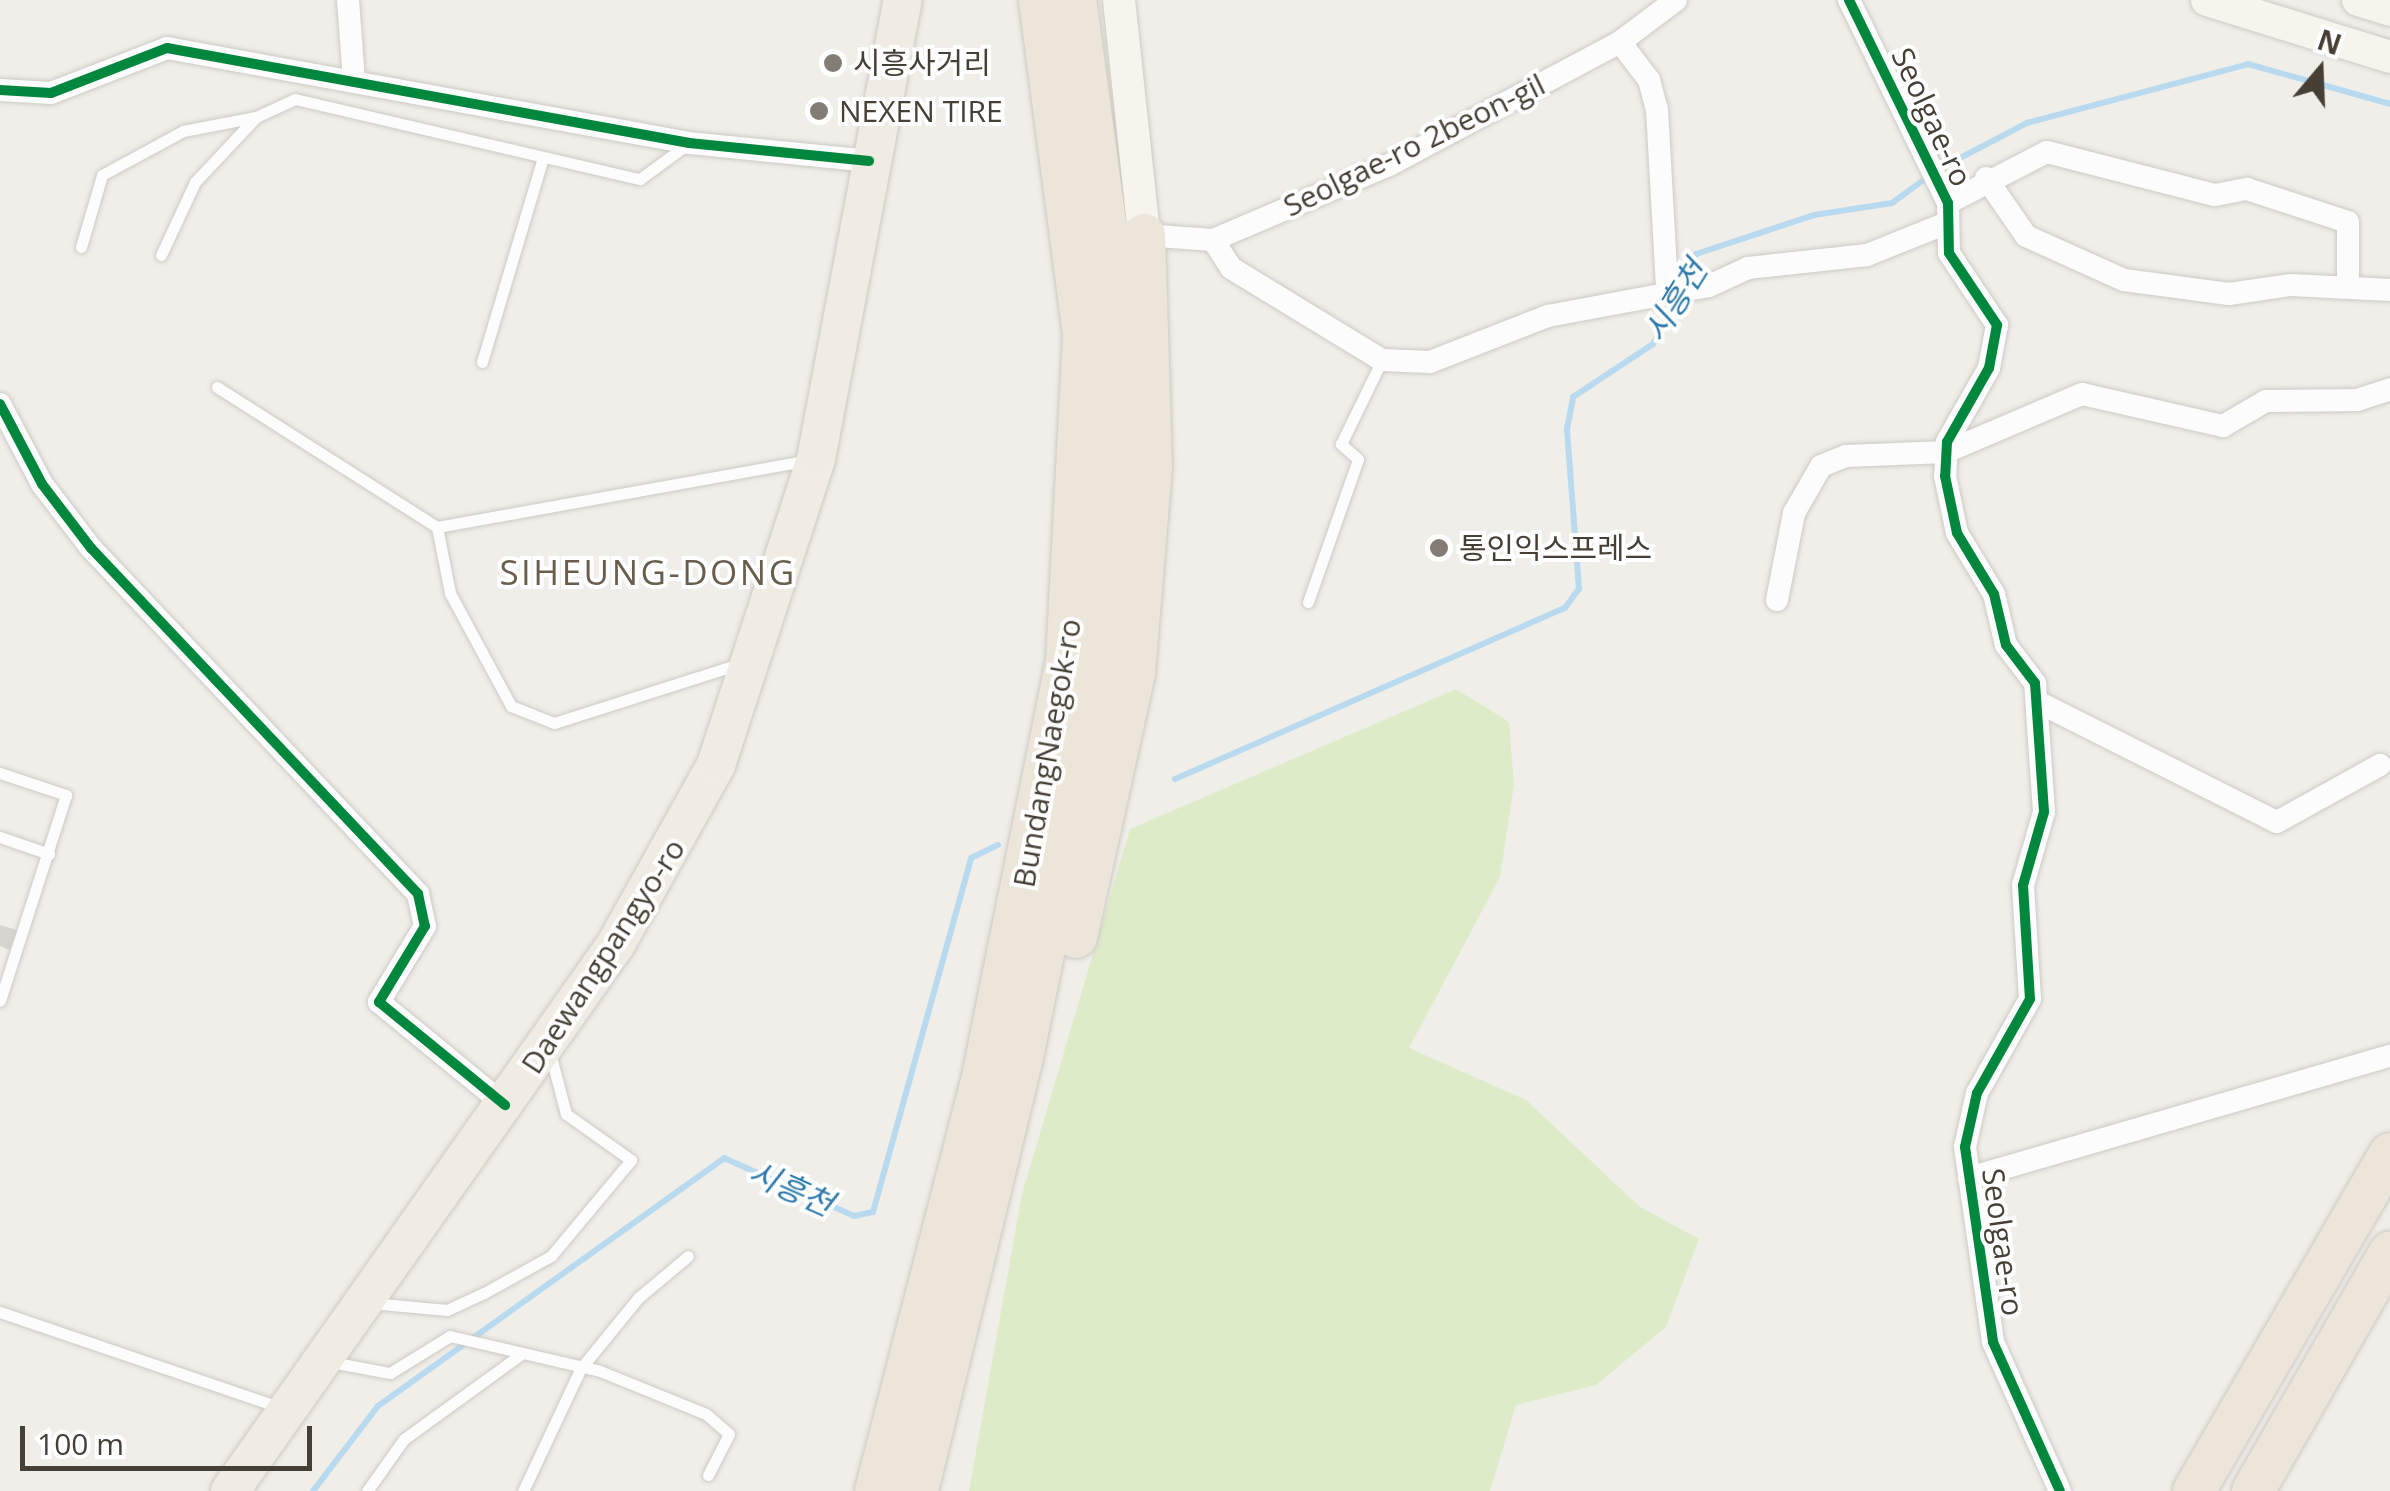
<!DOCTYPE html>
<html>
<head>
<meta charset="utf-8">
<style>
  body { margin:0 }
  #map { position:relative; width:2390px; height:1491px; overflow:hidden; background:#f0eee9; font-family:"Open Sans","Noto Sans KR",sans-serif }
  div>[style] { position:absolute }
  .green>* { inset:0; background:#deebc9 }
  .stream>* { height:6px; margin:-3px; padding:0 3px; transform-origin:3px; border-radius:3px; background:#b9daee }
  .building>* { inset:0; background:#d8d5d0 }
  .roads { filter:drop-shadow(0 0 2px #cdcac5) drop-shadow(0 0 2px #cdcac5) }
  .lane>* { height:11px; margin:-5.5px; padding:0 5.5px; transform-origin:5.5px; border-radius:5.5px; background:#fdfcfc }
  .street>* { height:22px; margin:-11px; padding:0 11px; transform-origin:11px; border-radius:11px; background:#fdfcfc }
  .secondary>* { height:32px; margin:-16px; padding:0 16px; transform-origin:16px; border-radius:16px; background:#f7f4ee }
  .primary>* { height:38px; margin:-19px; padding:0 19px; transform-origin:19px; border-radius:19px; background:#f1ece3 }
  .highway>* { height:42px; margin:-21px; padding:0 21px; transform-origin:21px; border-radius:21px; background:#ece5d9 }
  .cycleway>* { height:10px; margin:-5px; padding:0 5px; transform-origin:5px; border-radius:5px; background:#00873e }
  .dots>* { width:28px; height:28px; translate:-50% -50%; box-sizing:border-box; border:5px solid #fff; border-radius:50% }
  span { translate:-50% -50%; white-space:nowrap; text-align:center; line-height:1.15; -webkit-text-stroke:8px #fff; paint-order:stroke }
  .poi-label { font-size:30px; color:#463f35 }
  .left { translate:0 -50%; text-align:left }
  .street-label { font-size:30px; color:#463f35 }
  .water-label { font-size:32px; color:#2d79aa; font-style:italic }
  .quarter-label { font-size:35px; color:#695d4d; letter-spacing:2.5px }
  .north { position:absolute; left:2270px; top:20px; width:100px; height:100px; -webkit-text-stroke:8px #fff; paint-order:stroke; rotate:19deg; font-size:28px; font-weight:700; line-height:40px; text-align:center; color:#463f35 }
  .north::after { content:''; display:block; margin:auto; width:35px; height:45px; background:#463f35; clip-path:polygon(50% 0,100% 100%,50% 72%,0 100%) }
  .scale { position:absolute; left:20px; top:1426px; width:292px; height:45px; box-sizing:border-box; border:5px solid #463f35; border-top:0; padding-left:12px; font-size:30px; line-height:35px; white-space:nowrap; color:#463f35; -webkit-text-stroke:8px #fff; paint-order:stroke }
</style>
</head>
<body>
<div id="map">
  <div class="green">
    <div style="clip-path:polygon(1456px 689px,1509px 722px,1514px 785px,1500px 877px,1409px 1048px,1526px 1100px,1640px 1207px,1699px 1239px,1666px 1327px,1596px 1385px,1516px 1405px,1490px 1491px,969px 1491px,1022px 1194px,1130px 829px)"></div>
  </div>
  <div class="stream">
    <div style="left:1939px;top:169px;width:99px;rotate:-27.6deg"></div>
    <div style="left:2027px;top:123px;width:229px;rotate:-14.9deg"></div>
    <div style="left:2248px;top:64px;width:148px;rotate:15.7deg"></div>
    <div style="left:1684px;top:286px;width:34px;rotate:-69deg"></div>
    <div style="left:1696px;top:254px;width:124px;rotate:-18.3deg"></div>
    <div style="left:1814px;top:215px;width:79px;rotate:-8.7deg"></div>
    <div style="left:1892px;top:203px;width:46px;rotate:-36.1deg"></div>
    <div style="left:1175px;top:779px;width:426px;rotate:-23.7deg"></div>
    <div style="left:1565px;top:608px;width:24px;rotate:-54deg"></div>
    <div style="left:1579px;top:589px;width:160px;rotate:-94.3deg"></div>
    <div style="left:1567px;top:429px;width:33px;rotate:-79deg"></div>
    <div style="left:1573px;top:397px;width:96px;rotate:-33.5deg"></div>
    <div style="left:1653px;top:344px;width:54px;rotate:-60.1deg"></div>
    <div style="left:313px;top:1491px;width:107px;rotate:-52.6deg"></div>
    <div style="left:378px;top:1406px;width:426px;rotate:-35.6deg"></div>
    <div style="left:724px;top:1158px;width:142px;rotate:24deg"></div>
    <div style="left:854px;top:1216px;width:19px;rotate:-12deg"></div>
    <div style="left:873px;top:1212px;width:367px;rotate:-74.5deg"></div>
    <div style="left:971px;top:858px;width:30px;rotate:-26deg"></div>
  </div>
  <div class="building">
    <div style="clip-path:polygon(0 925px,17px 930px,10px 950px,0 946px)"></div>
  </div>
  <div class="roads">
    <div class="lane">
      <div style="left:81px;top:247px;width:75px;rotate:-73.7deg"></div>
      <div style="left:102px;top:175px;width:92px;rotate:-28.5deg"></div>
      <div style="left:183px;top:131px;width:74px;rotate:-10.9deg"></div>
      <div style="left:161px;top:255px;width:81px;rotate:-65deg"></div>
      <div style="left:195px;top:182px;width:89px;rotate:-46.8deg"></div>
      <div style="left:256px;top:117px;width:43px;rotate:-24.8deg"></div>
      <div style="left:295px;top:99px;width:354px;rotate:13.1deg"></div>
      <div style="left:640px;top:179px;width:61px;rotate:-36.3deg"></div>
      <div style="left:482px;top:362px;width:213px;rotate:-73.4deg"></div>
      <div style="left:217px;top:387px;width:261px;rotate:32.5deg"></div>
      <div style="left:1308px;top:602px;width:151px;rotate:-70.7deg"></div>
      <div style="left:1358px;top:459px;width:23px;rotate:-139deg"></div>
      <div style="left:1341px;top:444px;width:93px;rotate:-64deg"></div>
      <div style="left:739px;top:664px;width:194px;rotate:162.3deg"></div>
      <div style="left:554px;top:723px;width:46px;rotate:-158.4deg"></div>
      <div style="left:511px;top:706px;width:128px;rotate:-118.4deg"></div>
      <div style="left:450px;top:593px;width:67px;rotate:-101.1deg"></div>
      <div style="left:437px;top:527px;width:378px;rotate:-10.2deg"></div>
      <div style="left:0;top:773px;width:70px;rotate:18.4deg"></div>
      <div style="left:66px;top:795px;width:216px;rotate:107.8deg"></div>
      <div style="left:0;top:837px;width:52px;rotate:19.1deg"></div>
      <div style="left:371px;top:1303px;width:76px;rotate:5.3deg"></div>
      <div style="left:447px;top:1310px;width:41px;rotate:-24.7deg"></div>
      <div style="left:484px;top:1293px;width:77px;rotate:-28.9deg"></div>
      <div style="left:551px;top:1256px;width:125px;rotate:-50.2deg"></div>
      <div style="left:631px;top:1160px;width:80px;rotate:-144.7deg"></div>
      <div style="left:566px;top:1114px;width:63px;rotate:-104.7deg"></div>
      <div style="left:0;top:1312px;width:295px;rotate:18.8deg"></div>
      <div style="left:331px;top:1362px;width:60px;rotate:10.6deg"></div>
      <div style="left:390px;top:1373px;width:70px;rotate:-31.7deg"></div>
      <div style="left:450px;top:1336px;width:154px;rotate:13.1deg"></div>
      <div style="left:600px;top:1371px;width:114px;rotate:22.1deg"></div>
      <div style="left:706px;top:1414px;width:30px;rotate:41deg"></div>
      <div style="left:729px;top:1434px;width:46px;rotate:117.1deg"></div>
      <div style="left:367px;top:1491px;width:64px;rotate:-54.6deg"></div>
      <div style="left:404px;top:1439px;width:143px;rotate:-35.9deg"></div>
      <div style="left:523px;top:1491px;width:136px;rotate:-64.8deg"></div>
      <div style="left:581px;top:1368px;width:90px;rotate:-50.8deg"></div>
      <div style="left:638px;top:1298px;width:65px;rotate:-40deg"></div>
    </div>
    <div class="street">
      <div style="left:348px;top:0;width:79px;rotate:85.7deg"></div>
      <div style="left:1849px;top:0;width:226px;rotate:64deg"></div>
      <div style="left:1948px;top:203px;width:50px;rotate:88.9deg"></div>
      <div style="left:1949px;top:253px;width:87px;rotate:56.3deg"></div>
      <div style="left:1997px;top:325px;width:44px;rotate:100.5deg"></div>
      <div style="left:1989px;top:368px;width:85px;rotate:119.6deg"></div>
      <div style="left:1947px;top:442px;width:34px;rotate:93deg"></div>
      <div style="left:1945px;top:476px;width:58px;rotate:78.1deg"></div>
      <div style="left:1957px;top:533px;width:71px;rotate:58.8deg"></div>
      <div style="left:1994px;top:594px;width:52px;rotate:76.8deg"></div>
      <div style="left:2006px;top:645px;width:48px;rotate:52.7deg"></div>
      <div style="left:2035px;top:683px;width:129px;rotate:86deg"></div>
      <div style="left:2044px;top:812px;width:76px;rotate:106deg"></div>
      <div style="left:2023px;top:885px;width:114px;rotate:86.5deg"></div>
      <div style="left:2030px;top:999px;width:108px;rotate:119.4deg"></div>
      <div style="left:1977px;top:1093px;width:55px;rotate:102.5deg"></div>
      <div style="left:1965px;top:1147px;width:197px;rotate:81.8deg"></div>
      <div style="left:1993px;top:1342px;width:163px;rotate:65.8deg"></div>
      <div style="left:1620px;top:42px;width:48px;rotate:52.7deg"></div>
      <div style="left:1649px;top:80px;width:30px;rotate:75deg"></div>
      <div style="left:1657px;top:109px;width:180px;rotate:86.8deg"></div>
      <div style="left:0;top:90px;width:51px;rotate:3.4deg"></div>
      <div style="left:51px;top:93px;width:124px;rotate:-21.2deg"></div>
      <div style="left:167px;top:48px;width:531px;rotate:10.31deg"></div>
      <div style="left:689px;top:143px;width:181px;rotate:5.7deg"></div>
      <div style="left:1986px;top:178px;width:70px;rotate:55.4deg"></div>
      <div style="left:2026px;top:236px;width:107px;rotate:24.2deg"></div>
      <div style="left:2124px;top:280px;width:106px;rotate:7.6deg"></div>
      <div style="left:2229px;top:294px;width:63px;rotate:-8.3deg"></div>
      <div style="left:2291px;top:285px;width:99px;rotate:2.9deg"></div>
      <div style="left:1948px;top:203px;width:111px;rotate:-27.3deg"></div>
      <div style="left:2047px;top:152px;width:173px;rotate:14.4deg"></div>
      <div style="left:2215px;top:195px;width:33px;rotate:-11deg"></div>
      <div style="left:2247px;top:189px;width:106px;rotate:18.1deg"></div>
      <div style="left:2348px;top:222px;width:64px;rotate:90deg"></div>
      <div style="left:1144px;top:235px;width:69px;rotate:4.1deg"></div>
      <div style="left:1213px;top:240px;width:191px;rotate:-23.1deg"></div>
      <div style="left:1389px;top:165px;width:262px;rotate:-28deg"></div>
      <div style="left:1620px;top:42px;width:70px;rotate:-36.9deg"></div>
      <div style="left:1213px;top:240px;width:33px;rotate:57deg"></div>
      <div style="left:1231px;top:268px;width:177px;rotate:31.4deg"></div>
      <div style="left:1382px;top:360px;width:48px;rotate:2.4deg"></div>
      <div style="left:1430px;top:362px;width:127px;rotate:-21.3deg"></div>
      <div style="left:1548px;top:316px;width:164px;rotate:-10.6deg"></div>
      <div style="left:1709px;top:286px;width:43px;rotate:-24.8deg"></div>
      <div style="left:1748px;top:268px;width:120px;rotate:-6.2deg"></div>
      <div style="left:1867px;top:255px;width:83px;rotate:-21.9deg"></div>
      <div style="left:0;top:404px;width:90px;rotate:62.3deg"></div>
      <div style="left:42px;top:484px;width:81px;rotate:52.6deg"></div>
      <div style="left:91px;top:548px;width:476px;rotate:46.6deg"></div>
      <div style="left:418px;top:894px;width:33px;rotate:78deg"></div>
      <div style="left:425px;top:926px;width:89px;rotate:121.2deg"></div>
      <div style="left:379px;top:1002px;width:163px;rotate:39.3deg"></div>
      <div style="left:1777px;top:600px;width:89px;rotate:-78.9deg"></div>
      <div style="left:1794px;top:513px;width:54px;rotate:-60.1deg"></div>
      <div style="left:1821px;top:466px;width:27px;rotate:-22deg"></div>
      <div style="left:1846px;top:456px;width:100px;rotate:-2.3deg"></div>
      <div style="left:1946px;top:452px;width:148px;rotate:-23.1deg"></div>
      <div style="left:2082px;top:394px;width:145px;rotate:12.8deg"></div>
      <div style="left:2223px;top:426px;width:50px;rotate:-30.2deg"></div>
      <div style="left:2266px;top:401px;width:91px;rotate:-0.6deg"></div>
      <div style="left:2357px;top:400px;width:35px;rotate:-18deg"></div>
      <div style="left:2038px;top:702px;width:267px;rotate:26.7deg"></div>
      <div style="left:2277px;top:822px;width:118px;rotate:-29deg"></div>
      <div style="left:1969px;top:1178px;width:438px;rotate:-16.2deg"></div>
    </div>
    <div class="secondary">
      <div style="left:1119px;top:0;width:236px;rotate:83.9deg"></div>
      <div style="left:2207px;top:0;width:192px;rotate:17.3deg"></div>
      <div style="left:2358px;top:0;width:34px;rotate:17deg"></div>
    </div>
    <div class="primary">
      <div style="left:230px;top:1491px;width:669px;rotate:-54.79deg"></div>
      <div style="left:616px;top:944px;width:205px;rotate:-60.8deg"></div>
      <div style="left:716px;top:765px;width:322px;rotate:-71.9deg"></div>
      <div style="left:816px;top:459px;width:467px;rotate:-79.3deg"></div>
    </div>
    <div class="highway">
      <div style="left:1076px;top:937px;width:269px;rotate:-77.6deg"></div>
      <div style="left:1134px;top:674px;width:210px;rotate:-85.3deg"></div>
      <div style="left:1151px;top:465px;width:230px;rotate:-91.7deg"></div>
      <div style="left:876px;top:1491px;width:423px;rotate:-75.5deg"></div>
      <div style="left:982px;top:1082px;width:430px;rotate:-78.6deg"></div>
      <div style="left:1067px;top:660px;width:325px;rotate:-87deg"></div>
      <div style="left:1084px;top:335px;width:338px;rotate:-97.5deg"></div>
      <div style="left:917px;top:1491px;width:441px;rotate:-76.4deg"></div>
      <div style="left:1021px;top:1062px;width:427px;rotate:-78.5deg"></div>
      <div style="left:1106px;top:644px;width:301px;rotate:-87.1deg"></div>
      <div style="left:1121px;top:343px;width:346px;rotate:-97.6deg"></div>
      <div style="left:2194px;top:1491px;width:390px;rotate:-59.8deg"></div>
      <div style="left:2253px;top:1491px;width:275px;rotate:-60.1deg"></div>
    </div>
  </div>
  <div class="cycleway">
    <div style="left:1849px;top:0;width:226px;rotate:64deg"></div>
    <div style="left:1948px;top:203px;width:50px;rotate:88.9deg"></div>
    <div style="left:1949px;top:253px;width:87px;rotate:56.3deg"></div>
    <div style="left:1997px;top:325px;width:44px;rotate:100.5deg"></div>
    <div style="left:1989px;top:368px;width:85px;rotate:119.6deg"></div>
    <div style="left:1947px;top:442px;width:34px;rotate:93deg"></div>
    <div style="left:1945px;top:476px;width:58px;rotate:78.1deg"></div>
    <div style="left:1957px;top:533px;width:71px;rotate:58.8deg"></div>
    <div style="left:1994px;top:594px;width:52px;rotate:76.8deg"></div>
    <div style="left:2006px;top:645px;width:48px;rotate:52.7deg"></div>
    <div style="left:2035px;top:683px;width:129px;rotate:86deg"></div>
    <div style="left:2044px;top:812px;width:76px;rotate:106deg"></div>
    <div style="left:2023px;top:885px;width:114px;rotate:86.5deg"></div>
    <div style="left:2030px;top:999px;width:108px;rotate:119.4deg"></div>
    <div style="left:1977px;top:1093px;width:55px;rotate:102.5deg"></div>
    <div style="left:1965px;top:1147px;width:197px;rotate:81.8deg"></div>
    <div style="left:1993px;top:1342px;width:163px;rotate:65.8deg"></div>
    <div style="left:0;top:90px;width:51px;rotate:3.4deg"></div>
    <div style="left:51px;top:93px;width:124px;rotate:-21.2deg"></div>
    <div style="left:167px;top:48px;width:531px;rotate:10.31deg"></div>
    <div style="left:689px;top:143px;width:181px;rotate:5.7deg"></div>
    <div style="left:0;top:404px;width:90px;rotate:62.3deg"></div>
    <div style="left:42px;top:484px;width:81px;rotate:52.6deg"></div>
    <div style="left:91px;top:548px;width:476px;rotate:46.6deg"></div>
    <div style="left:418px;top:894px;width:33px;rotate:78deg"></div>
    <div style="left:425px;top:926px;width:89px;rotate:121.2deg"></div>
    <div style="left:379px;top:1002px;width:163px;rotate:39.3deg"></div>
  </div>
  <div class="dots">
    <div style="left:833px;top:63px;background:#827c74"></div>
    <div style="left:819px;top:111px;background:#827c74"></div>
    <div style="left:1439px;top:548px;background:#827c74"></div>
  </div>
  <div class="poi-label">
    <span class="left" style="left:853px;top:63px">시흥사거리</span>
    <span class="left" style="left:839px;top:111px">NEXEN TIRE</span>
    <span class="left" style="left:1459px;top:548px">통인익스프레스</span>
  </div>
  <div class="street-label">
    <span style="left:1932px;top:117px;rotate:65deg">Seolgae-ro</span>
    <span style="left:1414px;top:145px;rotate:-26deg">Seolgae-ro 2beon-gil</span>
    <span style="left:1047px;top:753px;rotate:-80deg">BundangNaegok-ro</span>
    <span style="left:603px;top:956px;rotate:-57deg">Daewangpangyo-ro</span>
    <span style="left:2003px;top:1242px;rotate:82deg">Seolgae-ro</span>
  </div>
  <div class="water-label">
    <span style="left:1675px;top:301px;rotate:-58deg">시흥천</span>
    <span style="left:791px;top:1188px;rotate:24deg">시흥천</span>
  </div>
  <div class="quarter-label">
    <span style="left:648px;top:572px">SIHEUNG-DONG</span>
  </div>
  <div class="north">N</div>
  <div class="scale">100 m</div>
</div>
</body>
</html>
